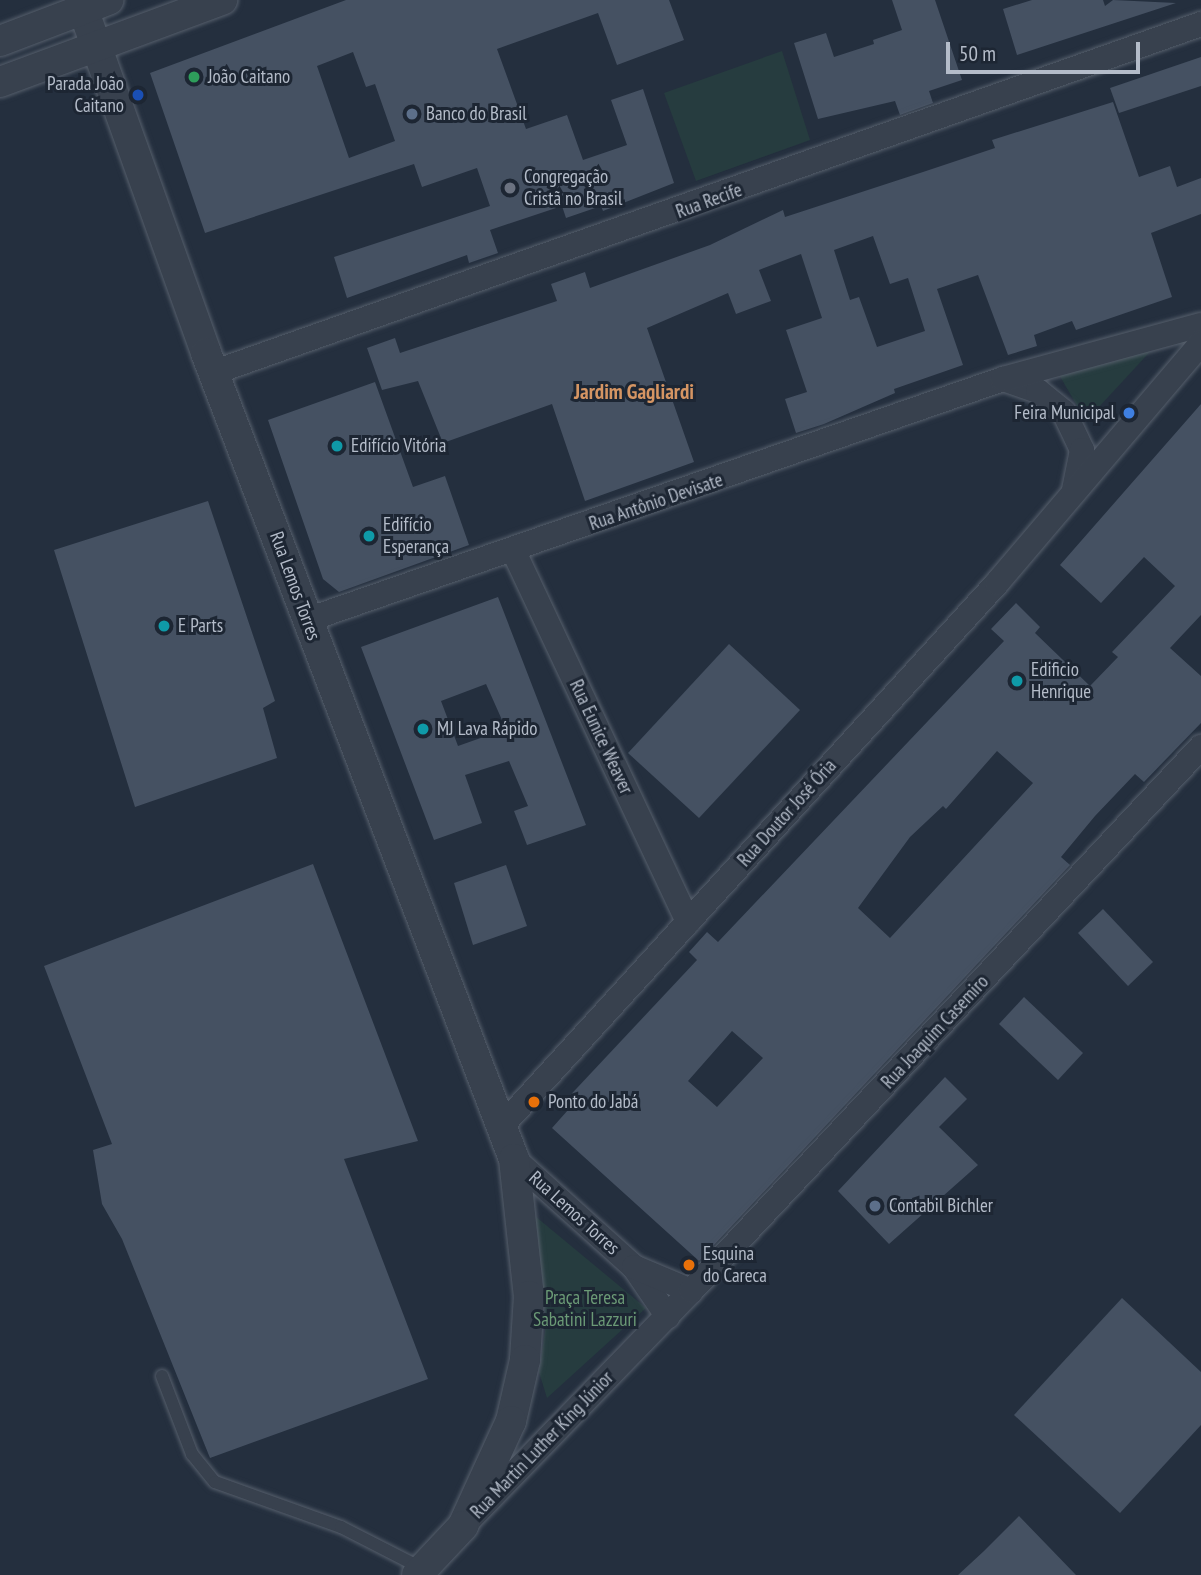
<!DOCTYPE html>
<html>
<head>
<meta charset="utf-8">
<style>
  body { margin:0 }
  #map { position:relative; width:1201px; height:1575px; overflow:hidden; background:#242f3e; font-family:"PT Sans Narrow",sans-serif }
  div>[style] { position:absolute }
  .green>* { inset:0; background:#263c3f }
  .building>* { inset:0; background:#455162 }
  .roads { filter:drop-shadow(0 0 2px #565f6c) drop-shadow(0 0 2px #565f6c) }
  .service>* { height:12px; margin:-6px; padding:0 6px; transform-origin:6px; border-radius:6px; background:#38414e }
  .minor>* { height:24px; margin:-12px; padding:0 12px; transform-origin:12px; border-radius:12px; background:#38414e }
  .tertiary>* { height:30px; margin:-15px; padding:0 15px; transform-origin:15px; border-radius:15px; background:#38414e }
  .dots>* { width:19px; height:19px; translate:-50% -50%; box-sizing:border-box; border:4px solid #1d2633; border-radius:50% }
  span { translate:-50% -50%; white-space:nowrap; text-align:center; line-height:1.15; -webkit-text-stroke:6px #1d2633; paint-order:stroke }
  .poi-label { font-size:19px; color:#b4bcc9 }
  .left { translate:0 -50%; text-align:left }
  .right { translate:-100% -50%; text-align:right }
  .street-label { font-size:19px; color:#b4bcc9 }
  .park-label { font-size:19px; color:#6b9a76 }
  .neighbourhood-label { font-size:21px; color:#d59563; font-weight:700 }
  .scale { position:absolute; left:946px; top:42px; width:194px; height:32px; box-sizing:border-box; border:4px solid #b4bcc9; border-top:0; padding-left:9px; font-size:21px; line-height:24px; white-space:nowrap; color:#b4bcc9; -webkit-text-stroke:5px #1d2633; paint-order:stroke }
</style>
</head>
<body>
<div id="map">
  <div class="green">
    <div style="clip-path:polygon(782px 51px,810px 140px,696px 181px,664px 93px)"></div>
    <div style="clip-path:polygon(1159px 342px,1086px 421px,1058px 373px)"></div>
    <div style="clip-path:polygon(535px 1216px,646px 1308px,547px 1398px,539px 1372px,546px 1324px)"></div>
  </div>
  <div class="building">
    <div style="clip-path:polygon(evenodd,346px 0,669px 0,684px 40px,617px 65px,598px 13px,497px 49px,526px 129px,567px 115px,583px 160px,627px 145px,611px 100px,643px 89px,674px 183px,603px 211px,601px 206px,566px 218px,562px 206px,490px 230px,498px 253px,469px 263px,467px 255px,347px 298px,334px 257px,490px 206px,477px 168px,422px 187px,414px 164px,205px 233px,150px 73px,346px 0,353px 52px,366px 87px,375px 84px,395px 141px,349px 158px,317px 66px,353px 52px)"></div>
    <div style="clip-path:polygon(892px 0,935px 0,962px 80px,929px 91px,933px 103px,900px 115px,895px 101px,818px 119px,794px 43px,826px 33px,834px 57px,874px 44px,873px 40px,902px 30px)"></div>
    <div style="clip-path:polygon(1032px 0,1103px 0,1105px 6px,1113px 0,1176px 3px,1017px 55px,1003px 9px)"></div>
    <div style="clip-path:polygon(1201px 57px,1201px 86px,1119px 113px,1110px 88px)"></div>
    <div style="clip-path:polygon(evenodd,1113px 102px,1139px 177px,1170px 166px,1177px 187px,1201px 178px,1201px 214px,1151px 233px,1172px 297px,1076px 330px,1072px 321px,1034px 335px,1037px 346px,1008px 355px,978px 275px,937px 289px,963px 365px,894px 389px,895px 393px,824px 424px,796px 433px,785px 399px,807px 392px,786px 330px,822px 318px,801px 254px,759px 270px,771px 301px,736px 314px,728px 293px,647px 328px,694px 462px,585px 501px,552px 404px,443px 443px,418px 381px,382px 390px,367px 348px,395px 338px,400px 353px,557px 301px,551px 284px,585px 272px,590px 288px,710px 245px,783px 210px,785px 217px,923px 172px,995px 148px,992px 140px,1113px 102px,873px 236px,890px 284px,908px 278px,925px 331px,877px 347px,859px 297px,850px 300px,834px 250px,873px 236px)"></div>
    <div style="clip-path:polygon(375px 382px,413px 487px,445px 476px,469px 545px,339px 592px,323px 579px,268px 420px)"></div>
    <div style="clip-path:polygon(evenodd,1201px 404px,1201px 615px,1170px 648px,1201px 676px,1201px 723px,1144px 782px,1135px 774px,1095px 816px,1061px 857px,1070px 865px,699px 1261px,552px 1128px,568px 1110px,562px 1104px,697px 960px,689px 952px,707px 932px,718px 942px,1004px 641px,991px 629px,1016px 603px,1040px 627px,1035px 633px,1090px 686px,1118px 657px,1112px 652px,1175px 586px,1144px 557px,1101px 603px,1060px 565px,1201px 404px,997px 751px,1033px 783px,890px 938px,858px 908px,910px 837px,943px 806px,946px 809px,997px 751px,1201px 404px,732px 1031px,763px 1058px,717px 1107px,688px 1081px,732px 1031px)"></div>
    <div style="clip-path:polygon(208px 501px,275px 701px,263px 708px,277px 758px,135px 807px,54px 550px)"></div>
    <div style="clip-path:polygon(evenodd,498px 597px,586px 825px,527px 845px,514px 811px,528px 806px,509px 761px,465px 775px,482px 823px,434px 840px,361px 647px,498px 597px,486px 684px,506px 729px,458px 746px,441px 701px,486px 684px)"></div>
    <div style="clip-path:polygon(729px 644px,800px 710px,699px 818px,628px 753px)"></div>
    <div style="clip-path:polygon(313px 864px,418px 1141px,344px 1159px,428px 1379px,210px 1458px,122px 1239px,102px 1204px,93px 1150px,112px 1144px,44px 966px)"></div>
    <div style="clip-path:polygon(506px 865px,527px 926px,473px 945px,454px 883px)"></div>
    <div style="clip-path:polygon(1103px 909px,1153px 962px,1128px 986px,1078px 933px)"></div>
    <div style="clip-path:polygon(1024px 997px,1083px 1053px,1058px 1080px,999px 1024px)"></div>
    <div style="clip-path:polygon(945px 1077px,967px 1099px,939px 1127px,978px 1165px,889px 1244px,838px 1191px)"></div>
    <div style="clip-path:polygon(1122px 1298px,1201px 1372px,1201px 1425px,1120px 1513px,1014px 1415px)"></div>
    <div style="clip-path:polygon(1019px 1516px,1076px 1575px,958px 1575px,984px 1551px)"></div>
  </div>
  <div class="roads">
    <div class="service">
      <div style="left:162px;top:1376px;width:84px;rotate:69deg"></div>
      <div style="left:192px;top:1454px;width:36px;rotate:51deg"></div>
      <div style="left:215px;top:1482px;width:134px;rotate:19.7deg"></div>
      <div style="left:341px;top:1527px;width:92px;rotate:27.1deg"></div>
    </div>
    <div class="minor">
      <div style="left:215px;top:372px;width:1046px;rotate:-19.44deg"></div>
      <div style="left:1003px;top:379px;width:37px;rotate:19deg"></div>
      <div style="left:1038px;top:391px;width:33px;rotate:39deg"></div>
      <div style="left:1064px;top:412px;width:42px;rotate:64.7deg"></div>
      <div style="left:1082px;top:450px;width:41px;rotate:101.3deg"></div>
      <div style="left:514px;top:552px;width:409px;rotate:64.8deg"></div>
      <div style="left:307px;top:620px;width:737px;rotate:-19.1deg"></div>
      <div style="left:1003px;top:379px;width:205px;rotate:-15.3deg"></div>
      <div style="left:501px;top:1127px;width:736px;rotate:-47.64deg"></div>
      <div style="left:997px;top:583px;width:315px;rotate:-49.6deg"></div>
      <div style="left:514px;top:1159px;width:161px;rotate:42deg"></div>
      <div style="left:634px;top:1267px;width:60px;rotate:55.8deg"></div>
      <div style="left:634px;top:1267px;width:62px;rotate:22.8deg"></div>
      <div style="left:471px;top:1518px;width:316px;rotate:-45.9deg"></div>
      <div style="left:691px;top:1291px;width:746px;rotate:-46.85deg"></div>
    </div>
    <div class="tertiary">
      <div style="left:83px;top:9px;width:365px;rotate:70.3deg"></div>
      <div style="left:206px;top:353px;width:863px;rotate:69.09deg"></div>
      <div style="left:514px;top:1159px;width:138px;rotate:83.8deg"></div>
      <div style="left:529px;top:1296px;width:64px;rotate:93.6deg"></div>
      <div style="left:525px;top:1360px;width:63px;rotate:102.9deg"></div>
      <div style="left:511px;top:1421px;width:115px;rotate:114.6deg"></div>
      <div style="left:463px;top:1526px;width:67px;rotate:133.2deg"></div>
      <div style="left:0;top:41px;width:116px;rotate:-20.8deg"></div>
      <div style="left:0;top:82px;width:237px;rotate:-20.3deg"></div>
    </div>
  </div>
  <div class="dots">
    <div style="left:194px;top:77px;background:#2e9e5b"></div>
    <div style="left:138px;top:95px;background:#1a4fb4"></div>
    <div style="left:412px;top:114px;background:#5c6f8a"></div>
    <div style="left:510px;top:188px;background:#6b7280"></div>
    <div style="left:1129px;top:413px;background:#3f7fe0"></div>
    <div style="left:337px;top:446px;background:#0f9aa8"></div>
    <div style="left:369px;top:536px;background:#0f9aa8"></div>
    <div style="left:164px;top:626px;background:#0f9aa8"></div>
    <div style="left:1017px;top:681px;background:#0f9aa8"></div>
    <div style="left:423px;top:729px;background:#0f9aa8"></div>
    <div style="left:534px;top:1102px;background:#e8710a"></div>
    <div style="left:875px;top:1206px;background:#5c6f8a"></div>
    <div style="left:689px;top:1265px;background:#e8710a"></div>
  </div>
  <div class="poi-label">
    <span class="left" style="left:208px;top:77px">João Caitano</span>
    <span class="right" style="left:124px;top:95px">Parada João<br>Caitano</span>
    <span class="left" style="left:426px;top:114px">Banco do Brasil</span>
    <span class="left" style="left:524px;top:188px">Congregação<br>Cristã no Brasil</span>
    <span class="right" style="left:1115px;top:413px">Feira Municipal</span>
    <span class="left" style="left:351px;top:446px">Edifício Vitória</span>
    <span class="left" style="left:383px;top:536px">Edifício<br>Esperança</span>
    <span class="left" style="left:178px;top:626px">E Parts</span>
    <span class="left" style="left:1031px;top:681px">Edificio<br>Henrique</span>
    <span class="left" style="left:437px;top:729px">MJ Lava Rápido</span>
    <span class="left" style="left:548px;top:1102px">Ponto do Jabá</span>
    <span class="left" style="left:889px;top:1206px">Contabil Bichler</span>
    <span class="left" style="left:703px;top:1265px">Esquina<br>do Careca</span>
  </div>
  <div class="street-label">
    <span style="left:709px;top:201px;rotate:-20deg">Rua Recife</span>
    <span style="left:656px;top:502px;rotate:-19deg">Rua Antônio Devisate</span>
    <span style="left:295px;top:586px;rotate:70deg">Rua Lemos Torres</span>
    <span style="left:601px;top:737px;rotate:65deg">Rua Eunice Weaver</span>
    <span style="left:787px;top:813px;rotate:-48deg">Rua Doutor José Ória</span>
    <span style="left:935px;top:1032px;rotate:-47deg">Rua Joaquim Casemiro</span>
    <span style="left:574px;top:1213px;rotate:42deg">Rua Lemos Torres</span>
    <span style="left:542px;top:1445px;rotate:-46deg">Rua Martin Luther King Júnior</span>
  </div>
  <div class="park-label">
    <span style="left:585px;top:1309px">Praça Teresa<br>Sabatini Lazzuri</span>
  </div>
  <div class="neighbourhood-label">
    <span style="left:634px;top:392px">Jardim Gagliardi</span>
  </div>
  <div class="scale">50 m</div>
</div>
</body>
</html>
